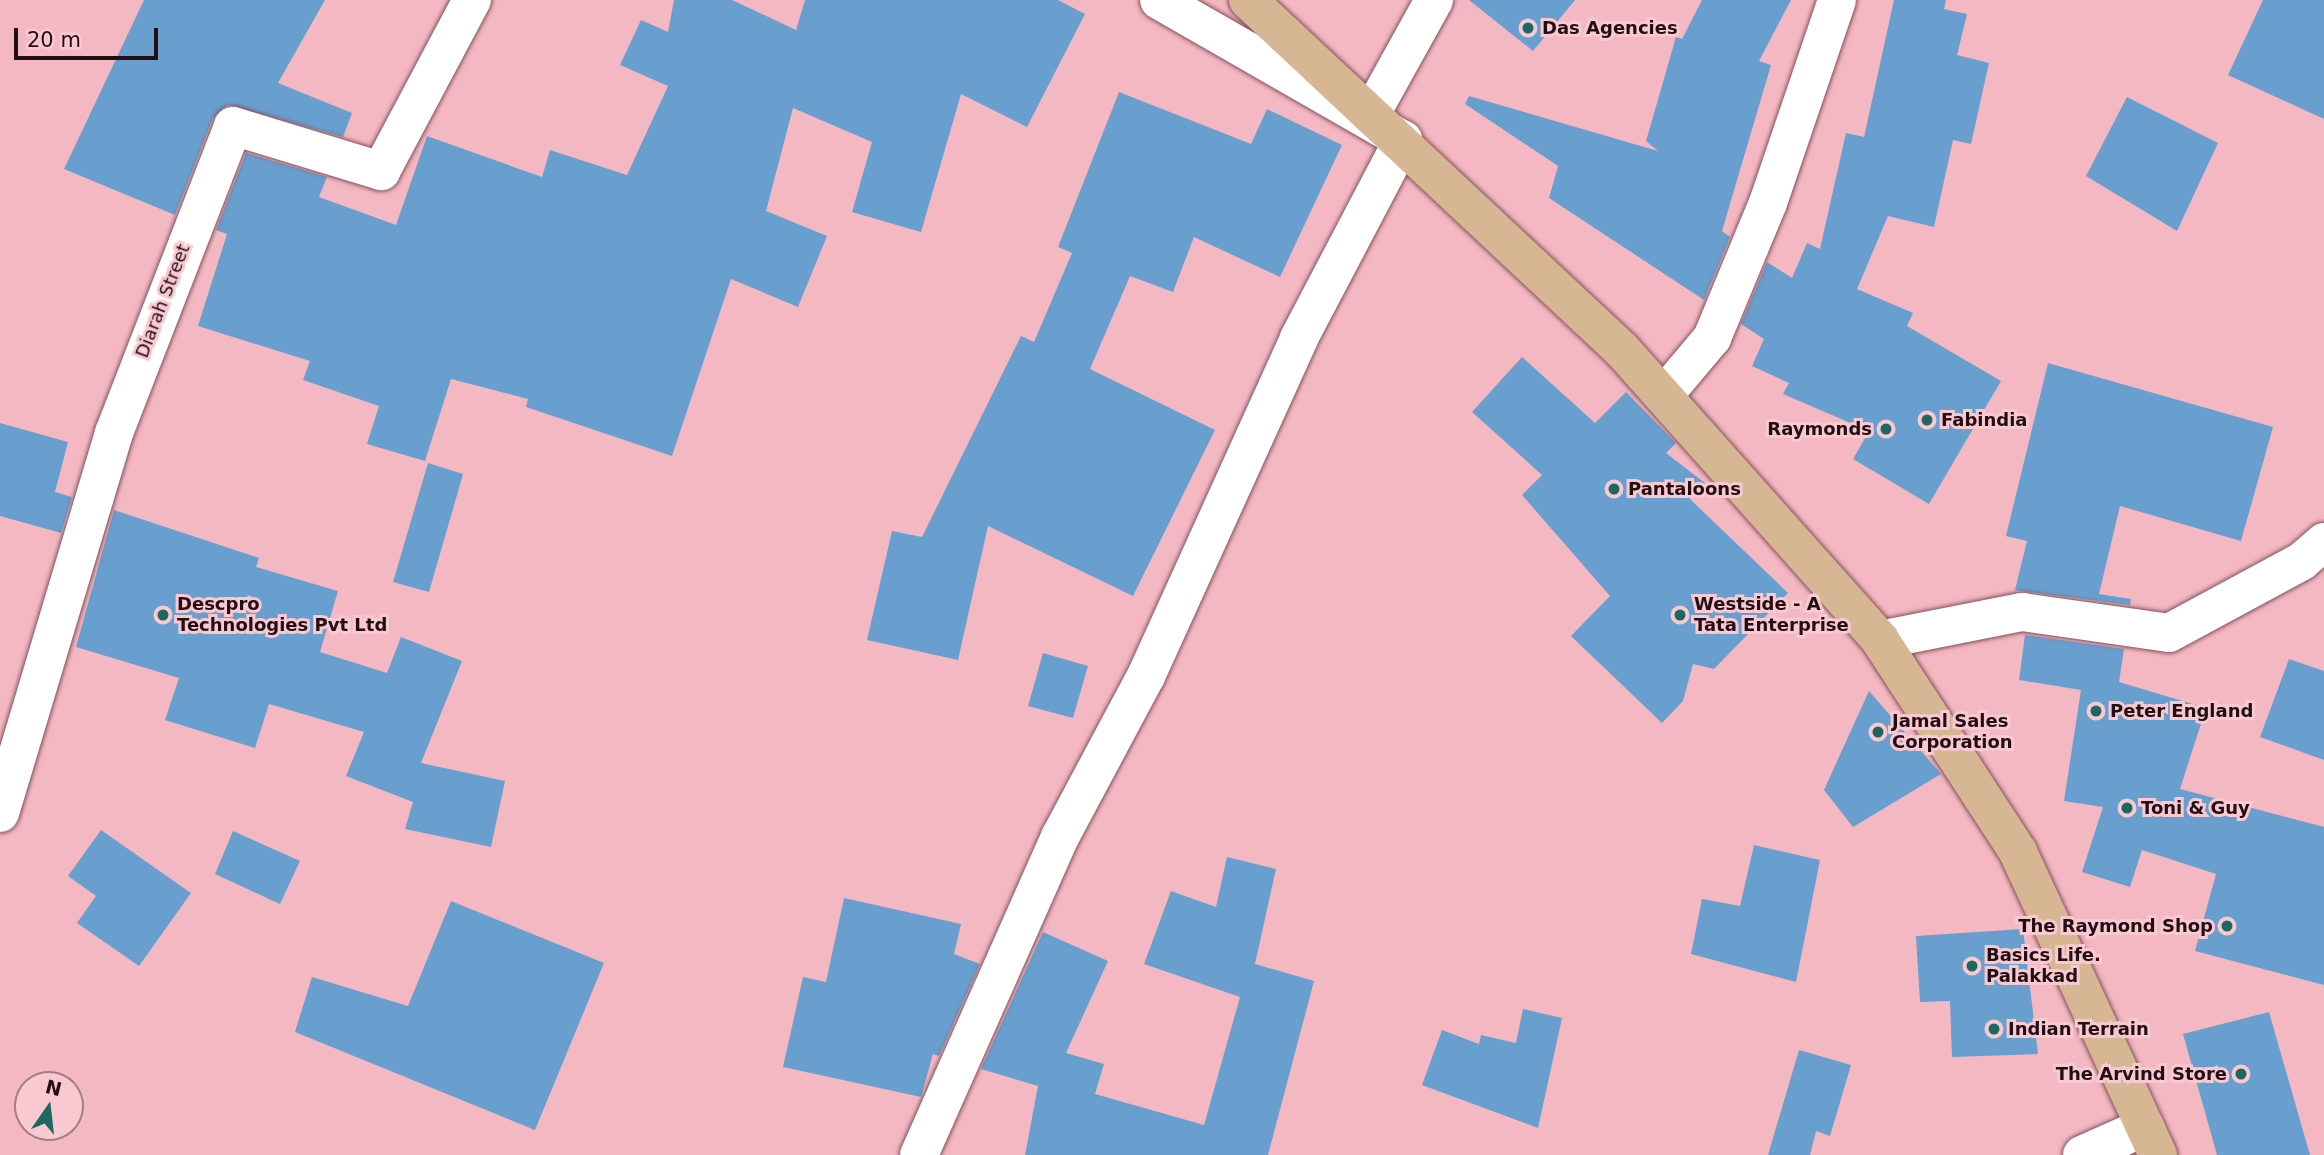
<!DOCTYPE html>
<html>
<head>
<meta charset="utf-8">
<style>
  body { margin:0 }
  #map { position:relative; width:2324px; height:1155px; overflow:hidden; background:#f4b8c3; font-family:"DejaVu Sans",sans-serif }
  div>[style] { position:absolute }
  .building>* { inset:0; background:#689fcf }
  .roads { filter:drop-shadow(0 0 2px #85515c) drop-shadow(0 0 2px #85515c) }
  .minor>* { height:38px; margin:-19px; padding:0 19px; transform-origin:19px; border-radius:19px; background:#fff }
  .primary>* { height:38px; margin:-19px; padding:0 19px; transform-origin:19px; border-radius:19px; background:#d7b694 }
  .dots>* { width:19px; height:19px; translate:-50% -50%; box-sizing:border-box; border:4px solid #f9c9d2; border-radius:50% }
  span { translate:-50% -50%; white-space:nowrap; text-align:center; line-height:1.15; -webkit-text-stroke:6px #f9c9d2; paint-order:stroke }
  .poi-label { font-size:18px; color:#220e13; font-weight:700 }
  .left { translate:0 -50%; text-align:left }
  .right { translate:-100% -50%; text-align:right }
  .street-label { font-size:18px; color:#220e13 }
  .north { position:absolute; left:14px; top:1071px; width:70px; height:70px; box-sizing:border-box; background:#f9c9d2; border:2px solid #a37e86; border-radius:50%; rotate:14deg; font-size:19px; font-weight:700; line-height:28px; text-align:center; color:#220e13 }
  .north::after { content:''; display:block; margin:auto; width:24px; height:32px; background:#1d6760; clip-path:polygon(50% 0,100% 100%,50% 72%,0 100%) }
  .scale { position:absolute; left:14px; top:28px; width:144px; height:32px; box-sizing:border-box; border:4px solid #220e13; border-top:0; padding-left:9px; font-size:21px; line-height:24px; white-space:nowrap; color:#220e13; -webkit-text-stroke:5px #f9c9d2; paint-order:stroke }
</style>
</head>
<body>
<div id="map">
  <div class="building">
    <div style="clip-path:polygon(144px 0,325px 0,278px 83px,352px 113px,343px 137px,228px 105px,213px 118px,175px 215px,64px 169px)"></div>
    <div style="clip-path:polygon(674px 0,732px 0,796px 30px,805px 0,1058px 0,1085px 14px,1027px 127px,961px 94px,921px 232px,852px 212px,872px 142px,793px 108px,766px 211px,827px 236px,798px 307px,731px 279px,672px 456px,526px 407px,528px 399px,451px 379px,425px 461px,367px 444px,379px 406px,303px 380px,310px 361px,198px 326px,227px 234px,216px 230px,246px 153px,327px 177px,319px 197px,396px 225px,427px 136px,542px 177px,550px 150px,627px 175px,668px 86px,620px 65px,641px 20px,668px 32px)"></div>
    <div style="clip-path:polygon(1469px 0,1575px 0,1533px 51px)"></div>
    <div style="clip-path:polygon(1702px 0,1791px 0,1759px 61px,1771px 65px,1722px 231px,1730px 237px,1704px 300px,1549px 198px,1558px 166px,1465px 104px,1469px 96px,1658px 151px,1646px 141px,1676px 37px,1682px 39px)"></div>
    <div style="clip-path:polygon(1894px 0,1946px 0,1944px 9px,1967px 14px,1957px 55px,1989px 63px,1971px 144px,1953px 140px,1934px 227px,1888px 216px,1857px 289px,1913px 313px,1907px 326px,2001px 381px,1929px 504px,1853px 459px,1869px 431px,1783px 394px,1789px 383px,1752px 366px,1764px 339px,1741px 324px,1767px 262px,1792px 278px,1807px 243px,1820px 249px,1846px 133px,1864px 137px)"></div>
    <div style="clip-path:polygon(2263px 0,2324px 0,2324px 119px,2228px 75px)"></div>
    <div style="clip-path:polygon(1119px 92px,1251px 144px,1267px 109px,1342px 145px,1280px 277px,1194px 237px,1173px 292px,1130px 276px,1090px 369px,1215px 430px,1133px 596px,988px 526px,958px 660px,867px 640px,892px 531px,922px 537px,1021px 336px,1034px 342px,1072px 253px,1058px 247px)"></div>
    <div style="clip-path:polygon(2127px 97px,2218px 143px,2177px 231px,2086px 176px)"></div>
    <div style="clip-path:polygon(1522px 357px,1595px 423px,1626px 392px,1676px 443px,1666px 453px,1705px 483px,1690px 499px,1788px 593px,1714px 669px,1693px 664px,1683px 701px,1662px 723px,1571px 636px,1610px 596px,1522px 495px,1542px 475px,1472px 412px)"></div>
    <div style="clip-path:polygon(2048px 363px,2273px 427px,2241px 541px,2120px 506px,2099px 594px,2131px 599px,2130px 605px,2015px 590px,2027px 541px,2006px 536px)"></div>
    <div style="clip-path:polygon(0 423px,68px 442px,55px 492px,72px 497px,61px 533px,0 516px)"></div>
    <div style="clip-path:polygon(428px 463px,463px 474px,429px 592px,393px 582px)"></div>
    <div style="clip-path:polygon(114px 510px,259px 558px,256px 567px,338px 591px,320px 652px,387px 673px,401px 637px,462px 661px,421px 763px,505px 781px,491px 847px,405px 829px,413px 802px,346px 776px,364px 732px,269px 704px,255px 748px,165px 720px,179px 678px,76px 647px)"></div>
    <div style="clip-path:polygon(2025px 635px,2124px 649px,2119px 682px,2206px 708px,2180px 789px,2324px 827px,2324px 985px,2195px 951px,2216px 874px,2142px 850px,2130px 887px,2082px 872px,2103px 807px,2064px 801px,2081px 690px,2019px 680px)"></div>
    <div style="clip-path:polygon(1043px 653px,1088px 666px,1073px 718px,1028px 706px)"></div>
    <div style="clip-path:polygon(2289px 659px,2324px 671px,2324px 760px,2260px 737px)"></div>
    <div style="clip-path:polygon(1869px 691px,1941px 774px,1853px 827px,1824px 790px)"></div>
    <div style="clip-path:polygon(101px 830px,191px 893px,139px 966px,77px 923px,96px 896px,68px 876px)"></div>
    <div style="clip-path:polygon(233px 831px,300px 861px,280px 904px,215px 874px)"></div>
    <div style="clip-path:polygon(1754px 845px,1820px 860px,1796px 982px,1691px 954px,1702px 899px,1740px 906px)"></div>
    <div style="clip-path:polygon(1227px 857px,1276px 869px,1255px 964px,1314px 981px,1268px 1155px,1025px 1155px,1038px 1086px,981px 1069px,1043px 932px,1108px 961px,1066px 1053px,1104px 1064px,1095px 1094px,1204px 1125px,1240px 997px,1144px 964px,1171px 891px,1216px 907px)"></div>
    <div style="clip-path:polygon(844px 898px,961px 924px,954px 954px,980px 964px,939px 1056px,933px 1054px,921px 1097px,783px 1067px,803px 977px,826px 982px)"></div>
    <div style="clip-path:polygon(451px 901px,604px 963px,535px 1130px,295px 1032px,312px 977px,408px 1006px)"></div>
    <div style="clip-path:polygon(2023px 929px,2038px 1054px,1952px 1057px,1950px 1001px,1920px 1002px,1916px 936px)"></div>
    <div style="clip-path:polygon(1523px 1009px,1562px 1018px,1538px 1128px,1422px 1085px,1442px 1030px,1479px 1044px,1481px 1035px,1516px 1043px)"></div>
    <div style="clip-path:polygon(2269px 1012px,2310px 1155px,2217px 1155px,2183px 1034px)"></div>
    <div style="clip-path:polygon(1799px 1050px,1851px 1065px,1830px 1136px,1816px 1131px,1810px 1155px,1768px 1155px)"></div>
  </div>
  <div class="roads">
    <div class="minor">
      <div style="left:1372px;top:112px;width:128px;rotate:-61deg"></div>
      <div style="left:1664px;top:395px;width:75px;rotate:-49.9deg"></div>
      <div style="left:1712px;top:338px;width:146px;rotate:-67.5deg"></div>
      <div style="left:1768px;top:203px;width:214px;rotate:-71.2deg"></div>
      <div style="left:1880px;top:640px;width:145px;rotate:-11.2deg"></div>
      <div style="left:2022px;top:612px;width:148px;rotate:8.1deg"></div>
      <div style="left:2169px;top:633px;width:151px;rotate:-28.4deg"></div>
      <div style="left:2302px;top:561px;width:29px;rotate:-41deg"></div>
      <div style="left:0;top:813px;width:397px;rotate:-73.3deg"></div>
      <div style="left:114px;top:433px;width:329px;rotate:-68.8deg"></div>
      <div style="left:233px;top:126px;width:155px;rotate:16.9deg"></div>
      <div style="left:381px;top:171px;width:194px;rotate:-62deg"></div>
      <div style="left:919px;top:1155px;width:348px;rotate:-66.1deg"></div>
      <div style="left:1060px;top:837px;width:183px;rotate:-61.9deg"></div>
      <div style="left:1146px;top:676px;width:371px;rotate:-65.6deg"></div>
      <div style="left:1299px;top:338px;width:224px;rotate:-62.3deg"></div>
      <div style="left:1403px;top:140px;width:281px;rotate:-150.2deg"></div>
      <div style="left:2082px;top:1155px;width:69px;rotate:-24deg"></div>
    </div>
    <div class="primary">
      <div style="left:1248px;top:0;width:512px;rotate:43.1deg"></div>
      <div style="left:1622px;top:350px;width:388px;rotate:48.3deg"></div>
      <div style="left:1880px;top:640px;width:253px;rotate:56.9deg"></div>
      <div style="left:2018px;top:852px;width:334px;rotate:65.2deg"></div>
    </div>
  </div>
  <div class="dots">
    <div style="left:1528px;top:28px;background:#1d6760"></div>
    <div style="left:1927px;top:420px;background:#1d6760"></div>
    <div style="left:1886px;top:429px;background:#1d6760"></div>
    <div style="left:1614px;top:489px;background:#1d6760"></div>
    <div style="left:163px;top:615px;background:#1d6760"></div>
    <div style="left:1680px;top:615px;background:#1d6760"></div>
    <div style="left:2096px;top:711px;background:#1d6760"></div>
    <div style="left:1878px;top:732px;background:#1d6760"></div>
    <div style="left:2127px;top:808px;background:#1d6760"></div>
    <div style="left:2227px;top:926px;background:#1d6760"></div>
    <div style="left:1972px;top:966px;background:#1d6760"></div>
    <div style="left:1994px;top:1029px;background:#1d6760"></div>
    <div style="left:2241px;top:1074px;background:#1d6760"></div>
  </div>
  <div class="poi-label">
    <span class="left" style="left:1542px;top:28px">Das Agencies</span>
    <span class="left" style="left:1941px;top:420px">Fabindia</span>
    <span class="right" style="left:1872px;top:429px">Raymonds</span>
    <span class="left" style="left:1628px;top:489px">Pantaloons</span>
    <span class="left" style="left:177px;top:615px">Descpro<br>Technologies Pvt Ltd</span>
    <span class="left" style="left:1694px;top:615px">Westside - A<br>Tata Enterprise</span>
    <span class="left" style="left:2110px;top:711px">Peter England</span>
    <span class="left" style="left:1892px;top:732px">Jamal Sales<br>Corporation</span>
    <span class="left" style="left:2141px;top:808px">Toni &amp; Guy</span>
    <span class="right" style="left:2213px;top:926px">The Raymond Shop</span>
    <span class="left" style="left:1986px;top:966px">Basics Life.<br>Palakkad</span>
    <span class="left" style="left:2008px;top:1029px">Indian Terrain</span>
    <span class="right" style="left:2227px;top:1074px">The Arvind Store</span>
  </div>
  <div class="street-label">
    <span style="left:163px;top:301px;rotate:-69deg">Diarah Street</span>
  </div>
  <div class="north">N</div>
  <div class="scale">20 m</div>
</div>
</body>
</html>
